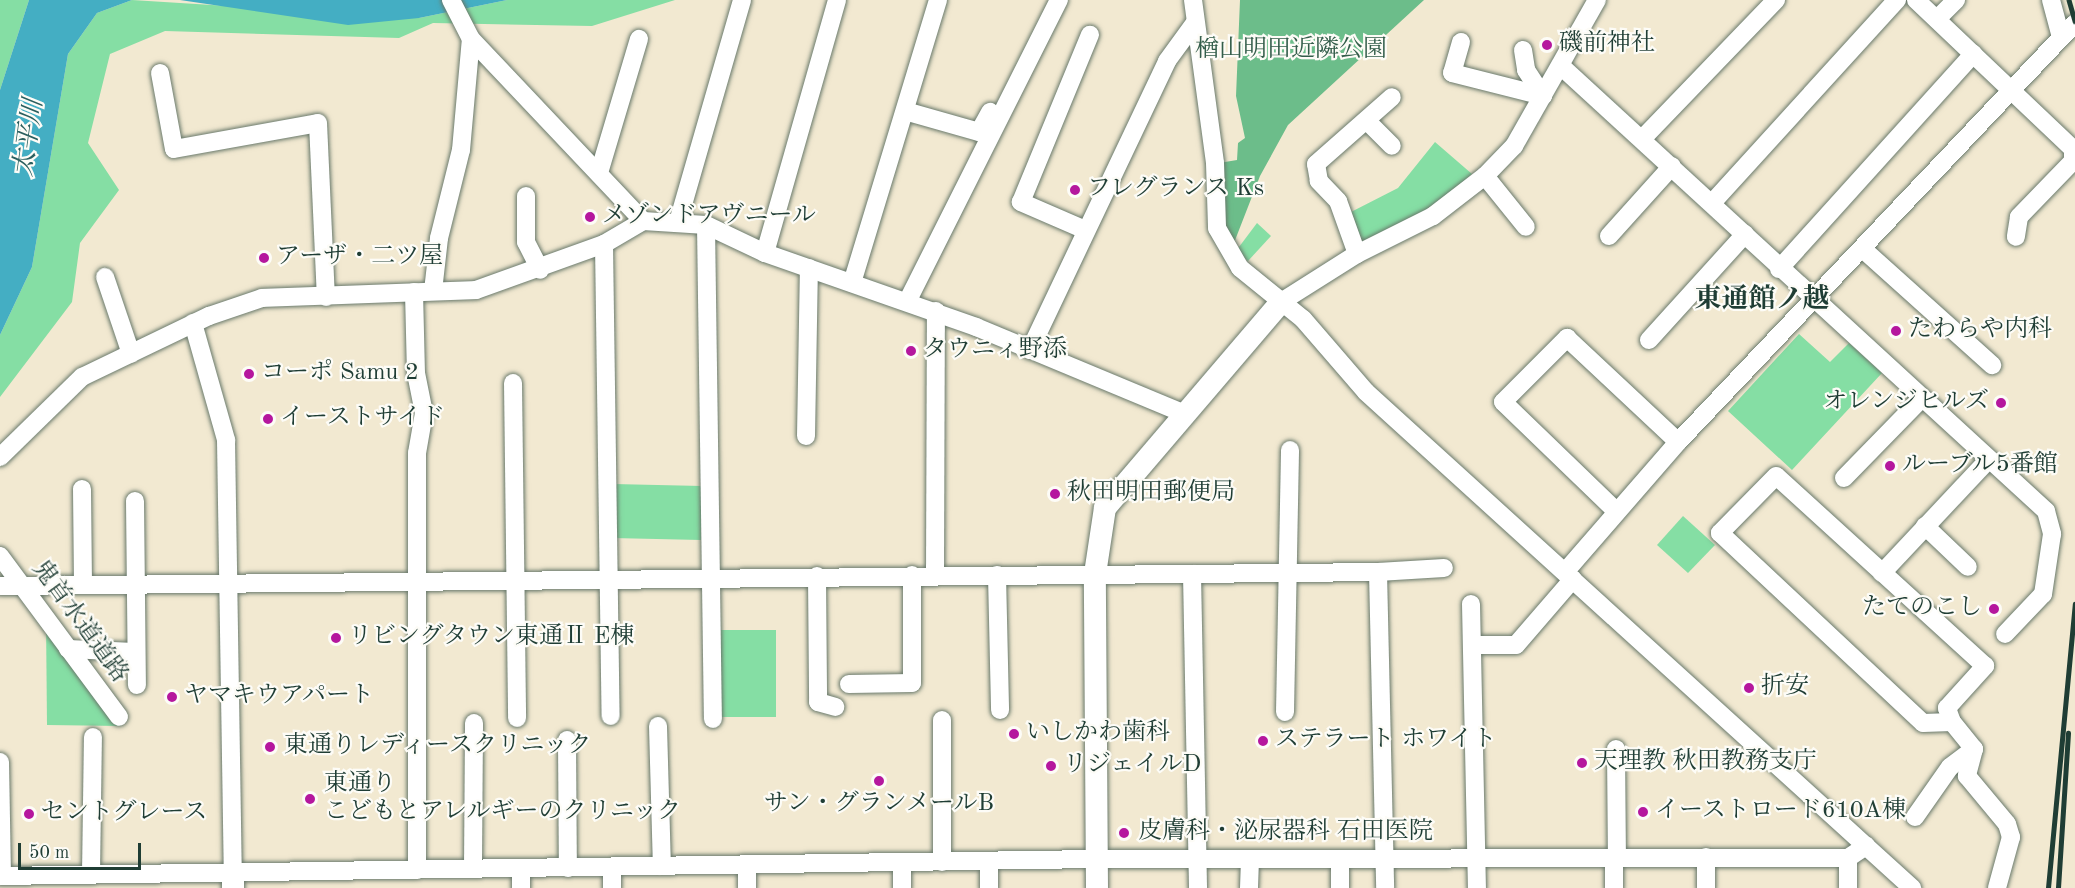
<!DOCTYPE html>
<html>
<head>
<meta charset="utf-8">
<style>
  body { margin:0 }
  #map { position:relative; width:2075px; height:888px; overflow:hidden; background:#f2e9d1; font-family:"Old Standard TT","Noto Serif JP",serif }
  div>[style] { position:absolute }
  .green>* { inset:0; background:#85dea4 }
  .forest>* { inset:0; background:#6cbd8a }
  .water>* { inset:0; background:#44aec3 }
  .roads { filter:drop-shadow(0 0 2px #69796b) drop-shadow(0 0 2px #69796b) }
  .minor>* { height:18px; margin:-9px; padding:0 9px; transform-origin:9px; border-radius:9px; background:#fff }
  .tertiary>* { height:22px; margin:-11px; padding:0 11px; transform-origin:11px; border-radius:11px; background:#fff }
  .rail>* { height:4.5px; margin:-2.25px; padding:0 2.25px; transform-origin:2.25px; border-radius:2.25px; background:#1f3d34 }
  .dots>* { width:16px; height:16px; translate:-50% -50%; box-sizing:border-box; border:3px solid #fdfcf7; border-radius:50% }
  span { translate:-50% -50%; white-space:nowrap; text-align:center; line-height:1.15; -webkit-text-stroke:4.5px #fdfcf7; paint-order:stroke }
  .poi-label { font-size:24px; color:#1f3d34 }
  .left { translate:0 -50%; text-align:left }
  .right { translate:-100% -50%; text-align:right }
  .park-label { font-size:24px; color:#335d4a }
  .street-label { font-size:24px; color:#1f3d34 }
  .water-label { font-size:26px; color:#2a5f5f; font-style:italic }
  .quarter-label { font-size:27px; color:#1f3d34; font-weight:700 }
  .scale { position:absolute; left:18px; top:843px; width:123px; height:27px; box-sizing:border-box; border:3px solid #1f3d34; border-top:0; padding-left:8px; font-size:18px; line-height:21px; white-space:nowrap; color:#1f3d34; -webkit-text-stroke:4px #fdfcf7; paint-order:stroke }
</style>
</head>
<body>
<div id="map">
  <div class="green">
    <div style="clip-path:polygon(0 0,29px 0,0 90px)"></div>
    <div style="clip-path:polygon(132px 0,419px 18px,507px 0,675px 0,592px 26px,433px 23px,399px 38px,165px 31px,110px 54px,88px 143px,119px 190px,80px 243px,72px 302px,0 397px,0 335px,32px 267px,68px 54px,97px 13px)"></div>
    <div style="clip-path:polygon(1435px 142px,1472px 174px,1428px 212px,1363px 244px,1351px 212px,1398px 188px)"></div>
    <div style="clip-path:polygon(1257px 223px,1271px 236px,1248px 261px,1236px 251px)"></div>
    <div style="clip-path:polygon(1799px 334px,1830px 362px,1849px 343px,1882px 373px,1792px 470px,1728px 411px)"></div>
    <div style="clip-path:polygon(613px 484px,702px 486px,701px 540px,612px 538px)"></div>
    <div style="clip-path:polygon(1683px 516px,1715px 545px,1688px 573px,1657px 545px)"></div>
    <div style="clip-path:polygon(46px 619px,68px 649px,121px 726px,47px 725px)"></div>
    <div style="clip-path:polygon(717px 630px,776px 630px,776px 717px,717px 717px)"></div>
  </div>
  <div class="forest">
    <div style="clip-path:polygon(1240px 0,1424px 0,1288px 125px,1260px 176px,1232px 248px,1226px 239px,1219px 163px,1237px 160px,1238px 143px,1245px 138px,1236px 96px)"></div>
  </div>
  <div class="water">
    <div style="clip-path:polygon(29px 0,132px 0,97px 13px,68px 54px,32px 267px,0 335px,0 90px)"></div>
    <div style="clip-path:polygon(180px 0,507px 0,419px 18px,348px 25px)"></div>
  </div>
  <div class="roads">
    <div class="minor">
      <div style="left:451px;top:0;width:44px;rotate:62.9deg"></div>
      <div style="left:471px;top:39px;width:250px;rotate:46.6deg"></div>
      <div style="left:643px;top:221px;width:63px;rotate:3.6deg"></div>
      <div style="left:706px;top:225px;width:65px;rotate:25.4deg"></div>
      <div style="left:765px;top:253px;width:224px;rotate:19.3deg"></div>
      <div style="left:976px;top:327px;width:224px;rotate:22.6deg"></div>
      <div style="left:1193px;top:0;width:164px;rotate:82.3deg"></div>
      <div style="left:1215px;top:163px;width:65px;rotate:88.2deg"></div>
      <div style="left:1217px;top:228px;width:46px;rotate:60.1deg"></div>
      <div style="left:1240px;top:268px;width:81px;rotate:39deg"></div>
      <div style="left:1303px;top:319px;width:96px;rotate:49.2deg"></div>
      <div style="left:1366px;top:392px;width:738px;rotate:42.25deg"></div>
      <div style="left:1916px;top:0;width:216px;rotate:43.5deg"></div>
      <div style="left:2073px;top:149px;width:12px;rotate:90deg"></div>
      <div style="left:2073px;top:161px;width:78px;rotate:134deg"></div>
      <div style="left:2019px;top:217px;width:20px;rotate:99deg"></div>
      <div style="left:2051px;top:0;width:39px;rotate:75deg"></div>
      <div style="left:1937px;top:19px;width:27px;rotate:-45deg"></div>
      <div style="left:1461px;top:42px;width:32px;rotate:106deg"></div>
      <div style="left:1452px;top:73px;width:94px;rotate:14.2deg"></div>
      <div style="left:1523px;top:50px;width:20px;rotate:81deg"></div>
      <div style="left:1526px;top:70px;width:31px;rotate:57deg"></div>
      <div style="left:1562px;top:67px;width:657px;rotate:42.53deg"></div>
      <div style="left:2046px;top:511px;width:24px;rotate:75deg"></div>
      <div style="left:2052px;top:534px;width:61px;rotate:98.5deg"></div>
      <div style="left:2043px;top:594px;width:55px;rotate:133.5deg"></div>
      <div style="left:160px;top:73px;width:77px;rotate:79.6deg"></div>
      <div style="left:174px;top:149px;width:146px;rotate:-10.2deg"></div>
      <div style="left:318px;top:123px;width:174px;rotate:87.4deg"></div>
      <div style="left:905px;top:111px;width:77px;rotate:15.8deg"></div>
      <div style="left:979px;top:132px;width:23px;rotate:-61deg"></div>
      <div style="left:1367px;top:121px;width:35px;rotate:45deg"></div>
      <div style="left:1643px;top:138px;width:192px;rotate:-46.1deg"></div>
      <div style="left:599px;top:173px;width:140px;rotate:-73.4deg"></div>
      <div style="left:1485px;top:176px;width:65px;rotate:51.2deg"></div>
      <div style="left:526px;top:196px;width:46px;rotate:90deg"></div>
      <div style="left:526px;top:242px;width:31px;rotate:63deg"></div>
      <div style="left:1712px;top:203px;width:275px;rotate:-47.7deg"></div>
      <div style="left:678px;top:222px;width:231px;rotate:-73.9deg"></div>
      <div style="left:706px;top:225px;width:494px;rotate:89.2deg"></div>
      <div style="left:1083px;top:229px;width:68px;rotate:-156.5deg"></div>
      <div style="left:1021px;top:202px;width:181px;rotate:-67.6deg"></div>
      <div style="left:1609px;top:236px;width:94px;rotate:-48deg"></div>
      <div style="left:604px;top:244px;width:472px;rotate:89.2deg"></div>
      <div style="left:1865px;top:251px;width:171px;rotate:41.9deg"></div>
      <div style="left:765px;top:253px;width:263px;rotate:-74.1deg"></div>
      <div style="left:1357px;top:254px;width:56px;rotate:-109.7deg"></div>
      <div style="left:1338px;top:201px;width:28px;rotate:-134deg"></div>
      <div style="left:1319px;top:181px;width:17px;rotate:-100deg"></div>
      <div style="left:1316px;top:164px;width:101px;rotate:-41.4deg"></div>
      <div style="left:1779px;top:269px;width:290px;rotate:-47.9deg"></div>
      <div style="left:105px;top:277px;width:81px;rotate:71.3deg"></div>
      <div style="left:852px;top:283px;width:296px;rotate:-73.1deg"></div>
      <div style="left:433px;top:291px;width:53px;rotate:-83.5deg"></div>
      <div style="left:439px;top:238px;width:91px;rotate:-76deg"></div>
      <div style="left:461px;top:150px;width:111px;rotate:-84.9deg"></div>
      <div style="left:414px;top:292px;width:81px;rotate:88.6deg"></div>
      <div style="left:416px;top:373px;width:41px;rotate:78.7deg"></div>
      <div style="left:424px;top:413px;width:41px;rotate:99.9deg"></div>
      <div style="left:417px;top:453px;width:417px;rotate:90deg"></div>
      <div style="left:907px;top:302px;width:338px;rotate:-63.3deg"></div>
      <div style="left:1281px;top:302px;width:90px;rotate:-32.3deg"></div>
      <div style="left:1357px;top:254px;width:85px;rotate:-26.6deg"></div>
      <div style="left:1433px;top:216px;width:66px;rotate:-37.6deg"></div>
      <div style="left:1485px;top:176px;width:42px;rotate:-46deg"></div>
      <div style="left:1514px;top:146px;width:168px;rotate:-60.4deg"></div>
      <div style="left:193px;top:323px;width:122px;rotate:74.2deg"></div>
      <div style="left:226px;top:440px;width:433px;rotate:89.1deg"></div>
      <div style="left:1649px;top:340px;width:143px;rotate:-47.8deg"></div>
      <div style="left:1030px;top:350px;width:320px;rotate:-64.6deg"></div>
      <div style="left:1167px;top:61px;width:46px;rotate:-53.9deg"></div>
      <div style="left:513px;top:383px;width:335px;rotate:89.3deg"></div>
      <div style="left:806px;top:436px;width:168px;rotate:-89deg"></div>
      <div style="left:0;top:457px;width:115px;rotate:-44.3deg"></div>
      <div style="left:82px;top:377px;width:141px;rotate:-25.7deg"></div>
      <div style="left:209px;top:316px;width:56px;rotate:-18.8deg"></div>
      <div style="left:262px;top:298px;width:214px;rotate:-2.1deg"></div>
      <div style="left:476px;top:290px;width:136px;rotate:-19.8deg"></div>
      <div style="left:604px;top:244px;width:45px;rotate:-30.5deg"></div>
      <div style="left:1844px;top:478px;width:110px;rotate:-45.7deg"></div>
      <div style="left:82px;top:489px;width:96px;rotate:89.4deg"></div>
      <div style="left:135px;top:501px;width:184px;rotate:89.4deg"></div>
      <div style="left:1616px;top:511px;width:157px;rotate:-136deg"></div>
      <div style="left:1503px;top:402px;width:91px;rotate:-45deg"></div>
      <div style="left:1567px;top:338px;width:152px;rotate:43.1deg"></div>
      <div style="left:1925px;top:526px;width:59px;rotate:43.6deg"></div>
      <div style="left:0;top:556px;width:200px;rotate:53.5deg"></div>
      <div style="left:1378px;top:572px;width:66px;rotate:-3.5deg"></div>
      <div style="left:1565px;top:572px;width:172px;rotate:-49deg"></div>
      <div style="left:1678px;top:442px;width:577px;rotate:-46.54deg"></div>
      <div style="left:1882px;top:573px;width:156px;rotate:-46.8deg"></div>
      <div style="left:935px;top:574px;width:263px;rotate:-89.8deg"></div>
      <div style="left:1192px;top:574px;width:314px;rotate:88.9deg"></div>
      <div style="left:997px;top:575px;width:135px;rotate:88.7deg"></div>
      <div style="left:817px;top:576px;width:126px;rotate:89.5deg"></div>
      <div style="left:818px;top:702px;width:18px;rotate:16deg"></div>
      <div style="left:0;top:586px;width:1378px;rotate:-0.58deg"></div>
      <div style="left:1378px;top:572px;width:316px;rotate:88.7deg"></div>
      <div style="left:1471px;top:604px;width:284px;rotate:88.8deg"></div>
      <div style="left:1472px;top:645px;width:44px"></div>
      <div style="left:1516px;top:645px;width:87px;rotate:-49.2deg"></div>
      <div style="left:68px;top:649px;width:66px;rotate:2.6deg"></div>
      <div style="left:849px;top:684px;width:63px;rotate:-0.9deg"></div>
      <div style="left:912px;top:683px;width:108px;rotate:-90deg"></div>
      <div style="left:1285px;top:712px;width:262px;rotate:-88.9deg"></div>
      <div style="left:1952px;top:722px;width:15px;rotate:-110deg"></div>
      <div style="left:1947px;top:708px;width:57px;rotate:-47.9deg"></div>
      <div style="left:1985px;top:666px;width:282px;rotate:-137.7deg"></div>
      <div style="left:1776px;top:476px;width:80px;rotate:134.5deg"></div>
      <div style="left:1720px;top:533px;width:278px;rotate:43.1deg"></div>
      <div style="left:1923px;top:723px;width:29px;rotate:-2deg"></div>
      <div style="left:1952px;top:722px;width:35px;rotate:51deg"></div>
      <div style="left:1974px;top:749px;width:28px;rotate:105deg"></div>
      <div style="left:1967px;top:776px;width:62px;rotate:50.2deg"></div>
      <div style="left:2007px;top:824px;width:14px;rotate:73deg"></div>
      <div style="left:2011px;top:837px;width:53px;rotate:105.4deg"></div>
      <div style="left:658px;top:726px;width:140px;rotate:88.4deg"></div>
      <div style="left:567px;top:740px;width:128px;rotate:89.6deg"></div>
      <div style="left:1616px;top:749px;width:108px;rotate:89.5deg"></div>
      <div style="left:0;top:762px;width:114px;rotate:89deg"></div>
      <div style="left:1915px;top:817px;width:61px;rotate:-55deg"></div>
      <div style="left:1950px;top:767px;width:30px;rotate:-37deg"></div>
      <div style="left:1706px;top:857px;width:31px;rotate:90deg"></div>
      <div style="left:1614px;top:858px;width:30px;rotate:90deg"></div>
      <div style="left:989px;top:861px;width:27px;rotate:90deg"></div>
      <div style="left:902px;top:862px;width:26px;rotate:90deg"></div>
      <div style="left:942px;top:862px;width:142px;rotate:-90deg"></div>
      <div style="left:747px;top:865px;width:23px;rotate:90deg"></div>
      <div style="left:473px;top:869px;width:146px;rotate:-89.6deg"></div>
      <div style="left:91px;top:875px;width:138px;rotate:-89.2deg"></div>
      <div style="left:0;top:876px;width:1097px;rotate:-0.89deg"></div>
      <div style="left:1097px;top:859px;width:751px;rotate:-0.08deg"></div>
      <div style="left:1848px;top:858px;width:22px;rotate:-34deg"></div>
      <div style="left:521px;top:888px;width:19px;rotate:-90deg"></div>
      <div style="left:612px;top:888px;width:21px;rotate:-90deg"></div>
      <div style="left:1249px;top:888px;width:29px;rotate:-88deg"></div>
      <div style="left:1340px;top:888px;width:29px;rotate:-90deg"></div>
      <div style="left:1848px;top:888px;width:30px;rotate:-90deg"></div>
    </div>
    <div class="tertiary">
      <div style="left:233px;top:873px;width:15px;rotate:90deg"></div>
      <div style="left:1097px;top:888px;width:314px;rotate:-90.4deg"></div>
      <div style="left:1095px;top:574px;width:67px;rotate:-81.4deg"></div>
      <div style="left:1105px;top:508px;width:271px;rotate:-49.5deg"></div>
    </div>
  </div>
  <div class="rail">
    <div style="left:2069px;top:0;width:22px;rotate:74deg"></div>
    <div style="left:2048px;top:888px;width:285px;rotate:-84.6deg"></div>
    <div style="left:2058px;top:888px;width:155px;rotate:-86.3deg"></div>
  </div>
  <div class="dots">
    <div style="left:1547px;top:45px;background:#b5179e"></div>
    <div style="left:1075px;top:190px;background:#b5179e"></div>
    <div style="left:590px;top:217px;background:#b5179e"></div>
    <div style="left:264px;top:258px;background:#b5179e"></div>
    <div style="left:1896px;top:331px;background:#b5179e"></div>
    <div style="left:911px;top:351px;background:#b5179e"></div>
    <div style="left:249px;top:374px;background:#b5179e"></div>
    <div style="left:2001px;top:403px;background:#b5179e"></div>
    <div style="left:268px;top:419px;background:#b5179e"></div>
    <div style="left:1890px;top:466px;background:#b5179e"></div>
    <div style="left:1055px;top:494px;background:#b5179e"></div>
    <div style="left:1994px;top:609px;background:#b5179e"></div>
    <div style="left:336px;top:638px;background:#b5179e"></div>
    <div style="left:1749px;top:688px;background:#b5179e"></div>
    <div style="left:172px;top:697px;background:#b5179e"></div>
    <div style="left:1014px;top:734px;background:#b5179e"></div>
    <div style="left:1263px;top:741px;background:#b5179e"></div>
    <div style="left:270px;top:747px;background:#b5179e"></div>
    <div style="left:1582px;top:763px;background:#b5179e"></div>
    <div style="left:1051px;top:766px;background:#b5179e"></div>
    <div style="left:879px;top:781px;background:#b5179e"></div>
    <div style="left:310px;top:799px;background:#b5179e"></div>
    <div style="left:1643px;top:812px;background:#b5179e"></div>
    <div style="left:29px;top:814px;background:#b5179e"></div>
    <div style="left:1124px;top:833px;background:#b5179e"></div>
  </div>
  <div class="poi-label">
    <span class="left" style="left:1559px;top:45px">磯前神社</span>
    <span class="left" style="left:1087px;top:190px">フレグランス Ks</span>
    <span class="left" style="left:602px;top:217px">メゾンドアヴニール</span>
    <span class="left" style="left:276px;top:258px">アーザ・二ツ屋</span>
    <span class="left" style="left:1908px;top:331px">たわらや内科</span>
    <span class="left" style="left:923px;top:351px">タウニィ野添</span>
    <span class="left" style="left:261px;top:374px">コーポ Samu 2</span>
    <span class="right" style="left:1989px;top:403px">オレンジヒルズ</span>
    <span class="left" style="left:280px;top:419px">イーストサイド</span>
    <span class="left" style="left:1902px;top:466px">ルーブル5番館</span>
    <span class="left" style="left:1067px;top:494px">秋田明田郵便局</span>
    <span class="right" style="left:1982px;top:609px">たてのこし</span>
    <span class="left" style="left:348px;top:638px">リビングタウン東通Ⅱ E棟</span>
    <span class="left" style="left:1761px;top:688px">折安</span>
    <span class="left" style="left:184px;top:697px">ヤマキウアパート</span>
    <span class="left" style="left:1026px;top:734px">いしかわ歯科</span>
    <span class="left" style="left:1275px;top:741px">ステラート ホワイト</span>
    <span class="left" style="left:284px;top:747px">東通りレディースクリニック</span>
    <span class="left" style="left:1594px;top:763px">天理教 秋田教務支庁</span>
    <span class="left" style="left:1063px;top:766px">リジェイルD</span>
    <span class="left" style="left:324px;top:799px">東通り<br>こどもとアレルギーのクリニック</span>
    <span style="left:879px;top:805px">サン・グランメールB</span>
    <span class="left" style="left:1655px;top:812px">イーストロード610A棟</span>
    <span class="left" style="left:41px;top:814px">セントグレース</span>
    <span class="left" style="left:1138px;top:833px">皮膚科・泌尿器科 石田医院</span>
  </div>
  <div class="park-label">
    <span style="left:1291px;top:51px">楢山明田近隣公園</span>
  </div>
  <div class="street-label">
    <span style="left:79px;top:622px;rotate:54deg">鬼首水道道路</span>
  </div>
  <div class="water-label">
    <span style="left:30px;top:138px;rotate:-82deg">太平川</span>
  </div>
  <div class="quarter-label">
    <span style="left:1762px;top:300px">東通館ノ越</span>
  </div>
  <div class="scale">50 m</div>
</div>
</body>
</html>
